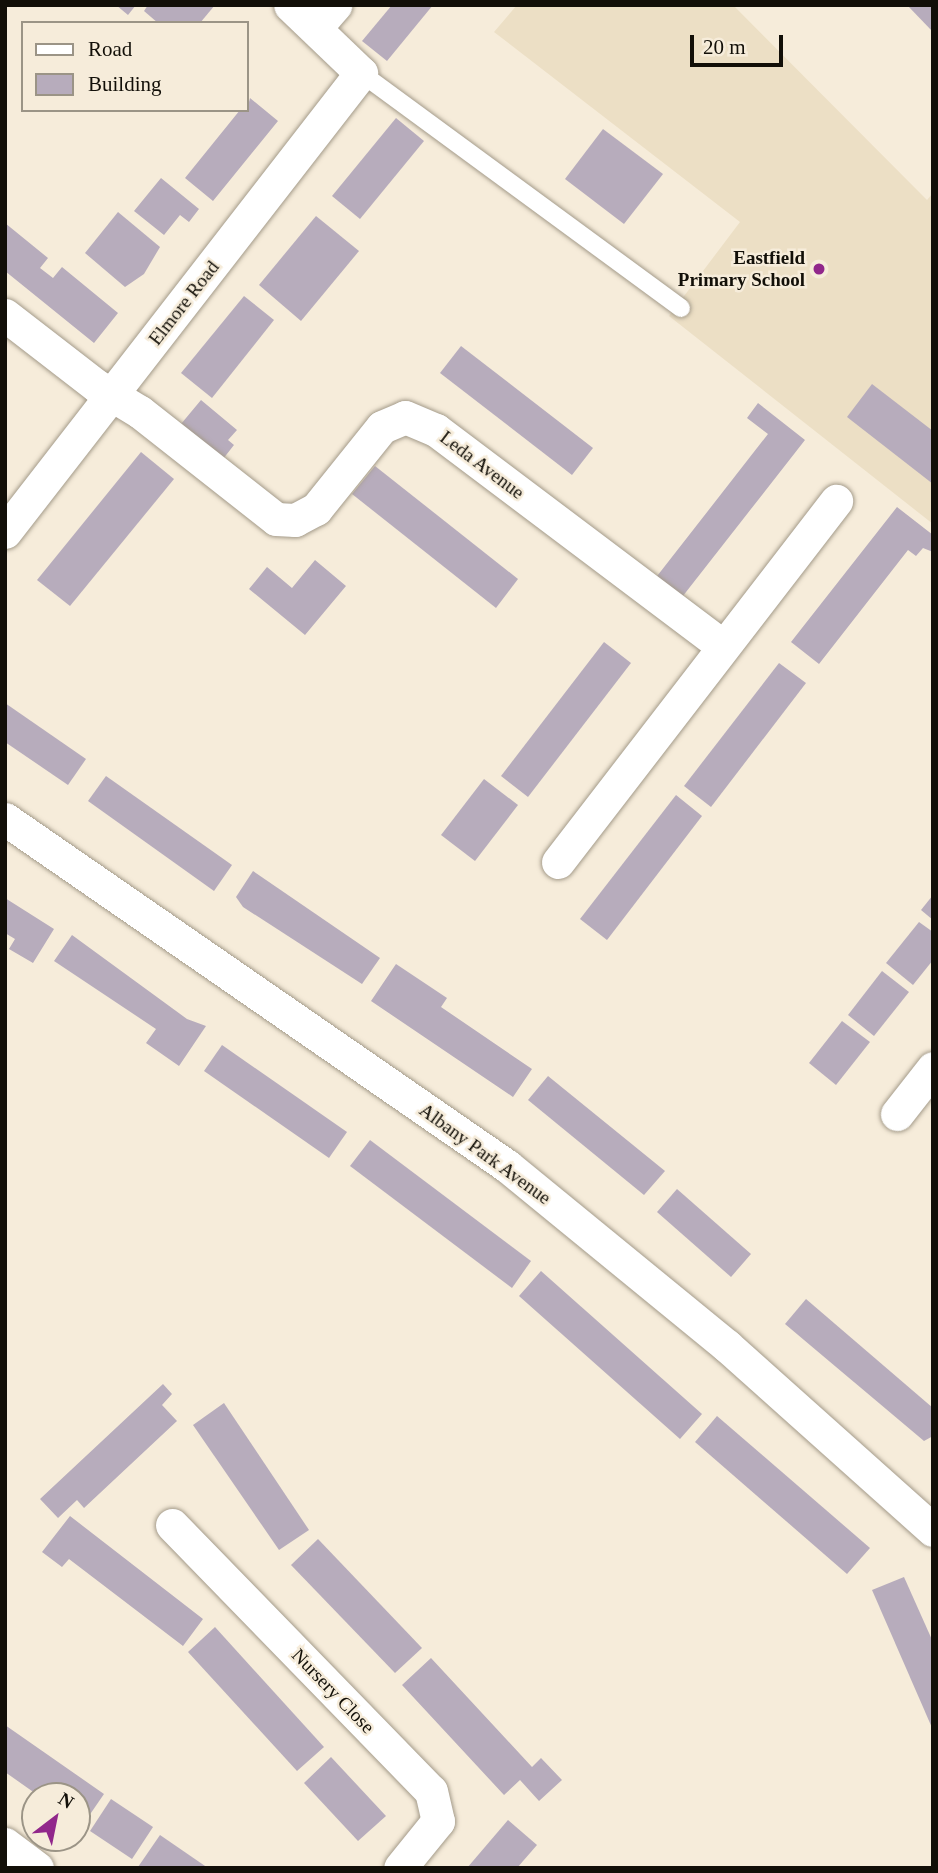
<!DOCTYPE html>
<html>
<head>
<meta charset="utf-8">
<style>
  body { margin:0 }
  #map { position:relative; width:938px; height:1873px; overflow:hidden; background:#f6ecda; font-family:"Times New Roman",serif }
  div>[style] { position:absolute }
  .built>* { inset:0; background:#ecdfc5 }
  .building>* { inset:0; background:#b7acbc }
  .roads { filter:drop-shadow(0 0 2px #a49b8a) drop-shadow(0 0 2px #a49b8a) }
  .service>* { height:18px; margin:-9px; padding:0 9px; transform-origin:9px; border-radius:9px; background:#fff }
  .minor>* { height:33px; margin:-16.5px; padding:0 16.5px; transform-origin:16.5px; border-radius:16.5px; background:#fff }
  .dots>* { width:19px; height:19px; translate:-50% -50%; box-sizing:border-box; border:4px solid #f6ecda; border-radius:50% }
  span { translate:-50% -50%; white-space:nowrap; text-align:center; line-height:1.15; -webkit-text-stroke:5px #f6ecda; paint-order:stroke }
  .poi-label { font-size:19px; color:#120f08; font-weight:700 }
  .right { translate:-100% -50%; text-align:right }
  .street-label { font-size:19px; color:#120f08 }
  .frame { position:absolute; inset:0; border:7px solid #120f08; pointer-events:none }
  .legend { position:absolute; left:21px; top:21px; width:228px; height:91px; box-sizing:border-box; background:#f6ecda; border:2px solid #9b9486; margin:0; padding:9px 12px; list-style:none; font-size:21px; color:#120f08 }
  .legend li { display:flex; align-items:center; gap:14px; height:35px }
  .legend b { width:35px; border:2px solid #9b9486 }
  .north { position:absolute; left:21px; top:1782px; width:70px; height:70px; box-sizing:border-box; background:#f6ecda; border:2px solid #9b9486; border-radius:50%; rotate:32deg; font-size:19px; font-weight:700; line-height:28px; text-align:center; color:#120f08 }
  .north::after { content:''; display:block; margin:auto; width:24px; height:32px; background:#91278b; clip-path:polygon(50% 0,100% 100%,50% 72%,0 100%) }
  .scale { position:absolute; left:690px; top:35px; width:93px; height:32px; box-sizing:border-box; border:4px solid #120f08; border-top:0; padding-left:9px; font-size:21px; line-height:24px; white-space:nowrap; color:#120f08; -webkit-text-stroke:5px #f6ecda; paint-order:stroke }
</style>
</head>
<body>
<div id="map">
  <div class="built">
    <div style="clip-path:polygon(517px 5px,733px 5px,927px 200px,933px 193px,933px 524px,669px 316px,740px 222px,494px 32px)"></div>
  </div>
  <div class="building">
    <div style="clip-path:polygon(116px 5px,136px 5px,128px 15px)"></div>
    <div style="clip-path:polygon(148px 5px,215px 5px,200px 23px,158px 23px,144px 11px)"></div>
    <div style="clip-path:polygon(392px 5px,433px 5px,387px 61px,362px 41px)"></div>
    <div style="clip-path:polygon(907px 5px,933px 5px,933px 32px)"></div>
    <div style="clip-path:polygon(250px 98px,278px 121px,213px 201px,185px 178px,240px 110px,247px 110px)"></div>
    <div style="clip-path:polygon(396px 118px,424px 141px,360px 219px,332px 196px)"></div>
    <div style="clip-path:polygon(603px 129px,663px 174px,624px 224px,565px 179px)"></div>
    <div style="clip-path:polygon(161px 178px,199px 209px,189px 222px,180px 215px,164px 235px,134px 211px)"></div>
    <div style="clip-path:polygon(118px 212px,160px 247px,144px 274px,125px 287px,85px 253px)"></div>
    <div style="clip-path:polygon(316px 216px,359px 251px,301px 321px,259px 285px)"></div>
    <div style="clip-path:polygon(5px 223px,48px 258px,40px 268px,53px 278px,62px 267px,118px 313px,94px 343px,5px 271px)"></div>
    <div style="clip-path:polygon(244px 296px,274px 320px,212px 398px,181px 373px)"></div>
    <div style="clip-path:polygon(461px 346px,593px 448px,572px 475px,440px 373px)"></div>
    <div style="clip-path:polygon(872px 384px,933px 431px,933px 484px,847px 417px)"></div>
    <div style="clip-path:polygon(201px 400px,237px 430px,228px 440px,234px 445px,223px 459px,181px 424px)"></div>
    <div style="clip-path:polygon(758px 403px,805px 440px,679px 601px,654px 580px,768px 434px,747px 418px)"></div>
    <div style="clip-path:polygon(141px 452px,174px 479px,70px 606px,37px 580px)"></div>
    <div style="clip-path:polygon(375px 466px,518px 579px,496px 608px,352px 494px)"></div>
    <div style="clip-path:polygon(897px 507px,933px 535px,933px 552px,923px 548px,916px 556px,908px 550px,819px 664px,791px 642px)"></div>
    <div style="clip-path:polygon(315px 560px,346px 586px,305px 635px,249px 589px,267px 567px,292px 588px)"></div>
    <div style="clip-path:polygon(604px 642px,631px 663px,528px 797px,501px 776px)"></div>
    <div style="clip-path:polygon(779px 663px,806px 683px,711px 807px,684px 786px)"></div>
    <div style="clip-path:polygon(5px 703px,86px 759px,68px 785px,5px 742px)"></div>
    <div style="clip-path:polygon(106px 776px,232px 865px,214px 891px,88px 801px)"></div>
    <div style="clip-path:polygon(484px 779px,518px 805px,475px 861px,441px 835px)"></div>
    <div style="clip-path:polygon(676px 795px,702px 816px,607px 940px,580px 919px)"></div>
    <div style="clip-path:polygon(253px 871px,380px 958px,362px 984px,243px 907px,236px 897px)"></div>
    <div style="clip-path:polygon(933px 895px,933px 920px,921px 910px)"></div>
    <div style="clip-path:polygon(5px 898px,54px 929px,33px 963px,9px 949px,15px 939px,5px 933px)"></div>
    <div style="clip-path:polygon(919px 922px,933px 932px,933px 960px,913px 985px,886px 963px)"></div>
    <div style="clip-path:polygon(72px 935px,187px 1019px,206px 1026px,179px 1066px,146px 1043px,156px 1029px,54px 961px)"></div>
    <div style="clip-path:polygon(396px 964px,447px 998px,441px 1007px,532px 1069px,513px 1097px,371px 1001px)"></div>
    <div style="clip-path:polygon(882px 971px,909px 992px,874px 1036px,848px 1015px)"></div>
    <div style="clip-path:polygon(842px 1021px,870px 1042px,836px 1085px,809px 1063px)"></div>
    <div style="clip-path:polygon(222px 1045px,347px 1132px,329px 1158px,204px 1071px)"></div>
    <div style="clip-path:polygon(548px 1076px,665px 1171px,644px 1195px,528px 1100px)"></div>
    <div style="clip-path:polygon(370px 1140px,531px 1261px,512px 1288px,350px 1166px)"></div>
    <div style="clip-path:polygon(677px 1189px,751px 1254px,731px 1277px,657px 1212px)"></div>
    <div style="clip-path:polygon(541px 1271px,702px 1414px,680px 1439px,519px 1296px)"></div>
    <div style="clip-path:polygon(806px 1299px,933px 1408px,933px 1436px,924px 1441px,785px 1324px)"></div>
    <div style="clip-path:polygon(163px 1384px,172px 1394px,162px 1405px,177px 1421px,84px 1508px,77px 1500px,58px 1518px,40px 1499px)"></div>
    <div style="clip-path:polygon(224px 1403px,309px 1530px,279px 1550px,193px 1425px)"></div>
    <div style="clip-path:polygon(717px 1416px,870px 1548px,847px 1574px,695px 1442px)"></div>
    <div style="clip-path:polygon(70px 1516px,203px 1619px,183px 1646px,69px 1559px,62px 1567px,42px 1552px)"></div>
    <div style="clip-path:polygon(318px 1539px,422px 1648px,395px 1673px,291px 1565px)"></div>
    <div style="clip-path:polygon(904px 1577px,933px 1642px,933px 1730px,872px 1590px)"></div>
    <div style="clip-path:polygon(215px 1627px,324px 1747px,297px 1771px,188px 1652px)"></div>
    <div style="clip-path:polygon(431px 1658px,532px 1767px,541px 1758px,562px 1780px,539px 1801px,520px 1780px,504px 1795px,402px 1685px)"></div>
    <div style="clip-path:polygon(5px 1725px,104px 1794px,82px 1826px,77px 1822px,77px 1796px,39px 1796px,5px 1772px)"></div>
    <div style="clip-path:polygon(331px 1757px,386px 1816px,358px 1841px,304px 1783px)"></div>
    <div style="clip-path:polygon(111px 1799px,153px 1827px,132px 1859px,90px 1831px)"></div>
    <div style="clip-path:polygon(508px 1820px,537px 1845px,517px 1868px,467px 1868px)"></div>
    <div style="clip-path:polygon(160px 1835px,208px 1868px,138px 1867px)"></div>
  </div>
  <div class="roads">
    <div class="service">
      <div style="left:361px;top:73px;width:397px;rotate:36.3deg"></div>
    </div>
    <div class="minor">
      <div style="left:317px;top:26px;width:28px;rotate:-49deg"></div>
      <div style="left:5px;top:315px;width:116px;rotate:37.7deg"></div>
      <div style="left:97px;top:386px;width:50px;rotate:31.2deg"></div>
      <div style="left:140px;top:412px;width:173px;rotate:38.2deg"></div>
      <div style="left:276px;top:519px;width:19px;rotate:3deg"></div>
      <div style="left:295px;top:520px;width:24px;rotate:-28deg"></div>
      <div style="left:316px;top:509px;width:105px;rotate:-51.2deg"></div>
      <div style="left:382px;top:427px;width:25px;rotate:-23deg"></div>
      <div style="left:405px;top:417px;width:34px;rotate:23deg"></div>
      <div style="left:436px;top:430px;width:359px;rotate:37deg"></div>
      <div style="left:5px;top:532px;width:581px;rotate:-52.2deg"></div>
      <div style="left:361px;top:73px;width:98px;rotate:-136.2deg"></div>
      <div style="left:5px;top:819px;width:610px;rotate:34.65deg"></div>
      <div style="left:507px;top:1166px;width:284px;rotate:39.3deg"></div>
      <div style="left:727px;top:1346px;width:276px;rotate:41.8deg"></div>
      <div style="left:558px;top:862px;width:456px;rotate:-52.4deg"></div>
      <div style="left:897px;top:1114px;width:58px;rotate:-52deg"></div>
      <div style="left:172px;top:1525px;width:371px;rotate:45.8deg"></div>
      <div style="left:431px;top:1791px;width:31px;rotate:77deg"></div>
      <div style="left:438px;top:1821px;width:60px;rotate:129deg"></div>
      <div style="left:5px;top:1844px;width:40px;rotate:37deg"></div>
    </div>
  </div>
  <div class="dots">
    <div style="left:819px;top:269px;background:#91278b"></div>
  </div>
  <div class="poi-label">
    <span class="right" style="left:805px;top:269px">Eastfield<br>Primary School</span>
  </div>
  <div class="street-label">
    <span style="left:184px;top:303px;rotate:-52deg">Elmore Road</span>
    <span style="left:482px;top:465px;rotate:37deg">Leda Avenue</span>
    <span style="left:485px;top:1154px;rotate:36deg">Albany Park Avenue</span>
    <span style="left:333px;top:1691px;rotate:46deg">Nursery Close</span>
  </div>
  <div class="frame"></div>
  <ul class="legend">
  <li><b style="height:9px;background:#fff"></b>Road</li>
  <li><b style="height:19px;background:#b7acbc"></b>Building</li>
  </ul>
  <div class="north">N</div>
  <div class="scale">20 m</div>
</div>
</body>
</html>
